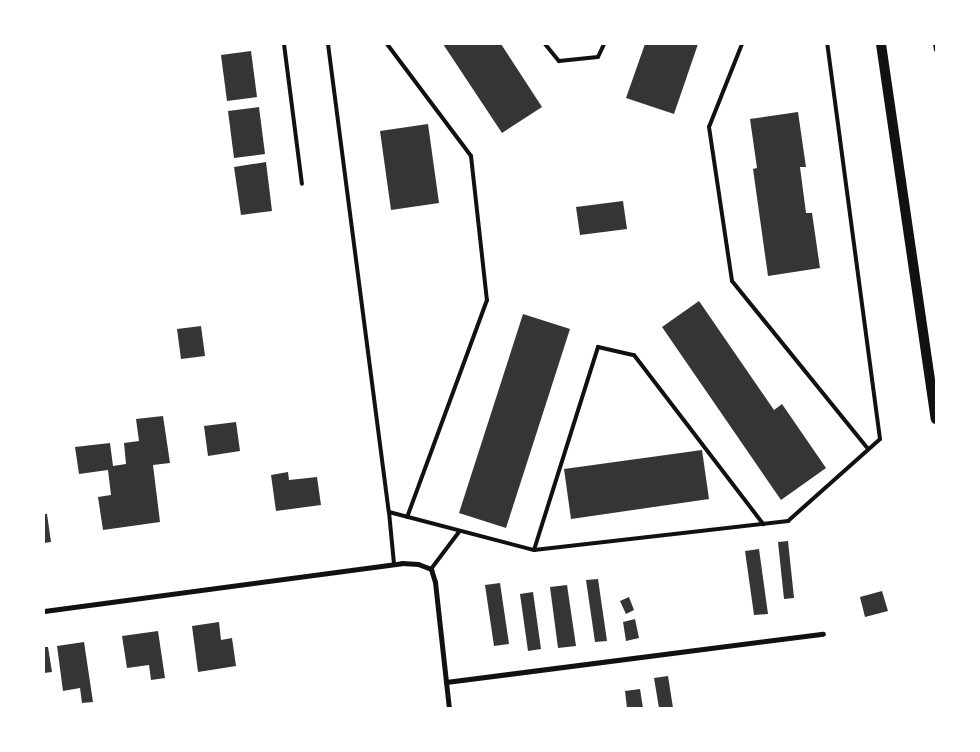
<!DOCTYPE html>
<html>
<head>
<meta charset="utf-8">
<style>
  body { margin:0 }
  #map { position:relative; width:980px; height:752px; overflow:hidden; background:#fff; font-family:"Fira Sans Condensed",sans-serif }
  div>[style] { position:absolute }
  .building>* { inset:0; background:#353535 }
  .service>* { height:4px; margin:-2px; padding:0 2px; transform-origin:2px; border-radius:2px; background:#111 }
  .minor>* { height:5px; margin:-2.5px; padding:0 2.5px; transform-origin:2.5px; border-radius:2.5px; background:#111 }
  .secondary>* { height:10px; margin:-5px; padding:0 5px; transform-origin:5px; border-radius:5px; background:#111 }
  span { translate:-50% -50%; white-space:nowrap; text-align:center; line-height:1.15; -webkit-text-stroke:4.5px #fff; paint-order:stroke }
  .frame { position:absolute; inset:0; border:45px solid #fff; pointer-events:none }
</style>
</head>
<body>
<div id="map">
  <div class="building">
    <div style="clip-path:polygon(443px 44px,501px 44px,542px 107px,502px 133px)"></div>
    <div style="clip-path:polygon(645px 44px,698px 44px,674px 114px,626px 98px)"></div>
    <div style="clip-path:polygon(251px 51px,257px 97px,227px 101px,221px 55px)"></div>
    <div style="clip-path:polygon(259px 107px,265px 154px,234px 158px,228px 111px)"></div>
    <div style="clip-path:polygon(798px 112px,806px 167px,800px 167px,806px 213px,812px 213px,820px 268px,768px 276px,753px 169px,757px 168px,750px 119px)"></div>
    <div style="clip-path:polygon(428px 124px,439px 203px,391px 210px,380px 131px)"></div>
    <div style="clip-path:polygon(266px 162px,272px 211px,241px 215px,234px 167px)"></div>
    <div style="clip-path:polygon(623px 201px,627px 229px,580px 235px,576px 207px)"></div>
    <div style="clip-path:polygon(699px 301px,774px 410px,782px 404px,826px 468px,781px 500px,662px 327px)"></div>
    <div style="clip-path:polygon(523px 314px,570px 329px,506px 528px,459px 513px)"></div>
    <div style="clip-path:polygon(201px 326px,205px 356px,181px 359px,177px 329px)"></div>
    <div style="clip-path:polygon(163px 416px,170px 463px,153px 465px,160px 522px,103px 530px,98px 497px,111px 495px,108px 470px,79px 474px,75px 447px,110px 443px,113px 466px,126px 464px,124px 443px,139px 441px,136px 419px)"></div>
    <div style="clip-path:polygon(236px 422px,240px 451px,208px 456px,204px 426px)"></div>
    <div style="clip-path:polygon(702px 450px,709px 499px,571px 519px,564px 469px)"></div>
    <div style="clip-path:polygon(288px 472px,289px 480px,317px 477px,321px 505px,276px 511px,271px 475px)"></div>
    <div style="clip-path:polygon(44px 514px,47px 514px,51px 542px,44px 543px)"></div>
    <div style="clip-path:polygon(788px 541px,794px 598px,784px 599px,778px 542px)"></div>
    <div style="clip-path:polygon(759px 549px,768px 614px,754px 615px,745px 551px)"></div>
    <div style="clip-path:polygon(598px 579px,607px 641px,595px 642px,586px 580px)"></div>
    <div style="clip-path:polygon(500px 583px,509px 644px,494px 646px,485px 585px)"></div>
    <div style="clip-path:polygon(567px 585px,576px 646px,558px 648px,550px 587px)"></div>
    <div style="clip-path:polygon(882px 591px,888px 611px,865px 617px,860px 597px)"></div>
    <div style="clip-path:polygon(533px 592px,541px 649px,528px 651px,520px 594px)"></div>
    <div style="clip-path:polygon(629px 597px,634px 610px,626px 614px,620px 601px)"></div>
    <div style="clip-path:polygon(635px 619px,639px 638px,626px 641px,623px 622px)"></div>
    <div style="clip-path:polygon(219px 622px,221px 640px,232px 638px,236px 666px,198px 672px,192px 626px)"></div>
    <div style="clip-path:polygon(158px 631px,165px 678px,151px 680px,149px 665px,127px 668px,122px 636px)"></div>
    <div style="clip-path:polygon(84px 642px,93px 702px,82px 703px,80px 688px,63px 691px,57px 646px)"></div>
    <div style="clip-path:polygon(44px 647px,48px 647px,52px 672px,44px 673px)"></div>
    <div style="clip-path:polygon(668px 676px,673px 708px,659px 708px,654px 678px)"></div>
    <div style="clip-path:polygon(640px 689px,643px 708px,627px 708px,625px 691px)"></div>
  </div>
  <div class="service">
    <div style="left:284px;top:44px;width:141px;rotate:82.7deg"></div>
    <div style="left:328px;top:44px;width:472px;rotate:82.6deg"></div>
    <div style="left:389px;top:512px;width:150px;rotate:14.7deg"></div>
    <div style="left:534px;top:550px;width:256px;rotate:-6.5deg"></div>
    <div style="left:788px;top:521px;width:123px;rotate:-41.7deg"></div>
    <div style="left:880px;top:439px;width:399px;rotate:-97.6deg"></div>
    <div style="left:387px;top:44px;width:140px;rotate:53.1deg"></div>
    <div style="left:471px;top:156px;width:145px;rotate:83.7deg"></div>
    <div style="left:487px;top:300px;width:231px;rotate:110.2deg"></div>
    <div style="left:545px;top:44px;width:22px;rotate:51deg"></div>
    <div style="left:559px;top:61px;width:39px;rotate:-6deg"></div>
    <div style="left:598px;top:57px;width:14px;rotate:-65deg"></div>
    <div style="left:742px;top:44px;width:89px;rotate:111.7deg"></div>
    <div style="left:709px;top:127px;width:156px;rotate:81.5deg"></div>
    <div style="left:732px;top:281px;width:216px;rotate:51deg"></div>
    <div style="left:935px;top:44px;width:6px;rotate:81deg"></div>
    <div style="left:389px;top:512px;width:52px;rotate:84.5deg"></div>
    <div style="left:534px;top:550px;width:213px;rotate:-72.5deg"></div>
    <div style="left:598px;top:347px;width:37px;rotate:13deg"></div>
    <div style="left:634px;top:355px;width:213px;rotate:52.6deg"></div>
    <div style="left:431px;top:569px;width:46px;rotate:-52.9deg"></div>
  </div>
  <div class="minor">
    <div style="left:44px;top:611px;width:361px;rotate:-7.6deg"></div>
    <div style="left:402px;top:563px;width:16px;rotate:4deg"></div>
    <div style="left:418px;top:564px;width:14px;rotate:21deg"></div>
    <div style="left:431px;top:569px;width:14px;rotate:73deg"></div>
    <div style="left:435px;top:582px;width:127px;rotate:83.7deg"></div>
    <div style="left:446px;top:682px;width:380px;rotate:-7.3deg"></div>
  </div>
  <div class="secondary">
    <div style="left:881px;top:44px;width:379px;rotate:81.7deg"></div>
  </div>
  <div class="frame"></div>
</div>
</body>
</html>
